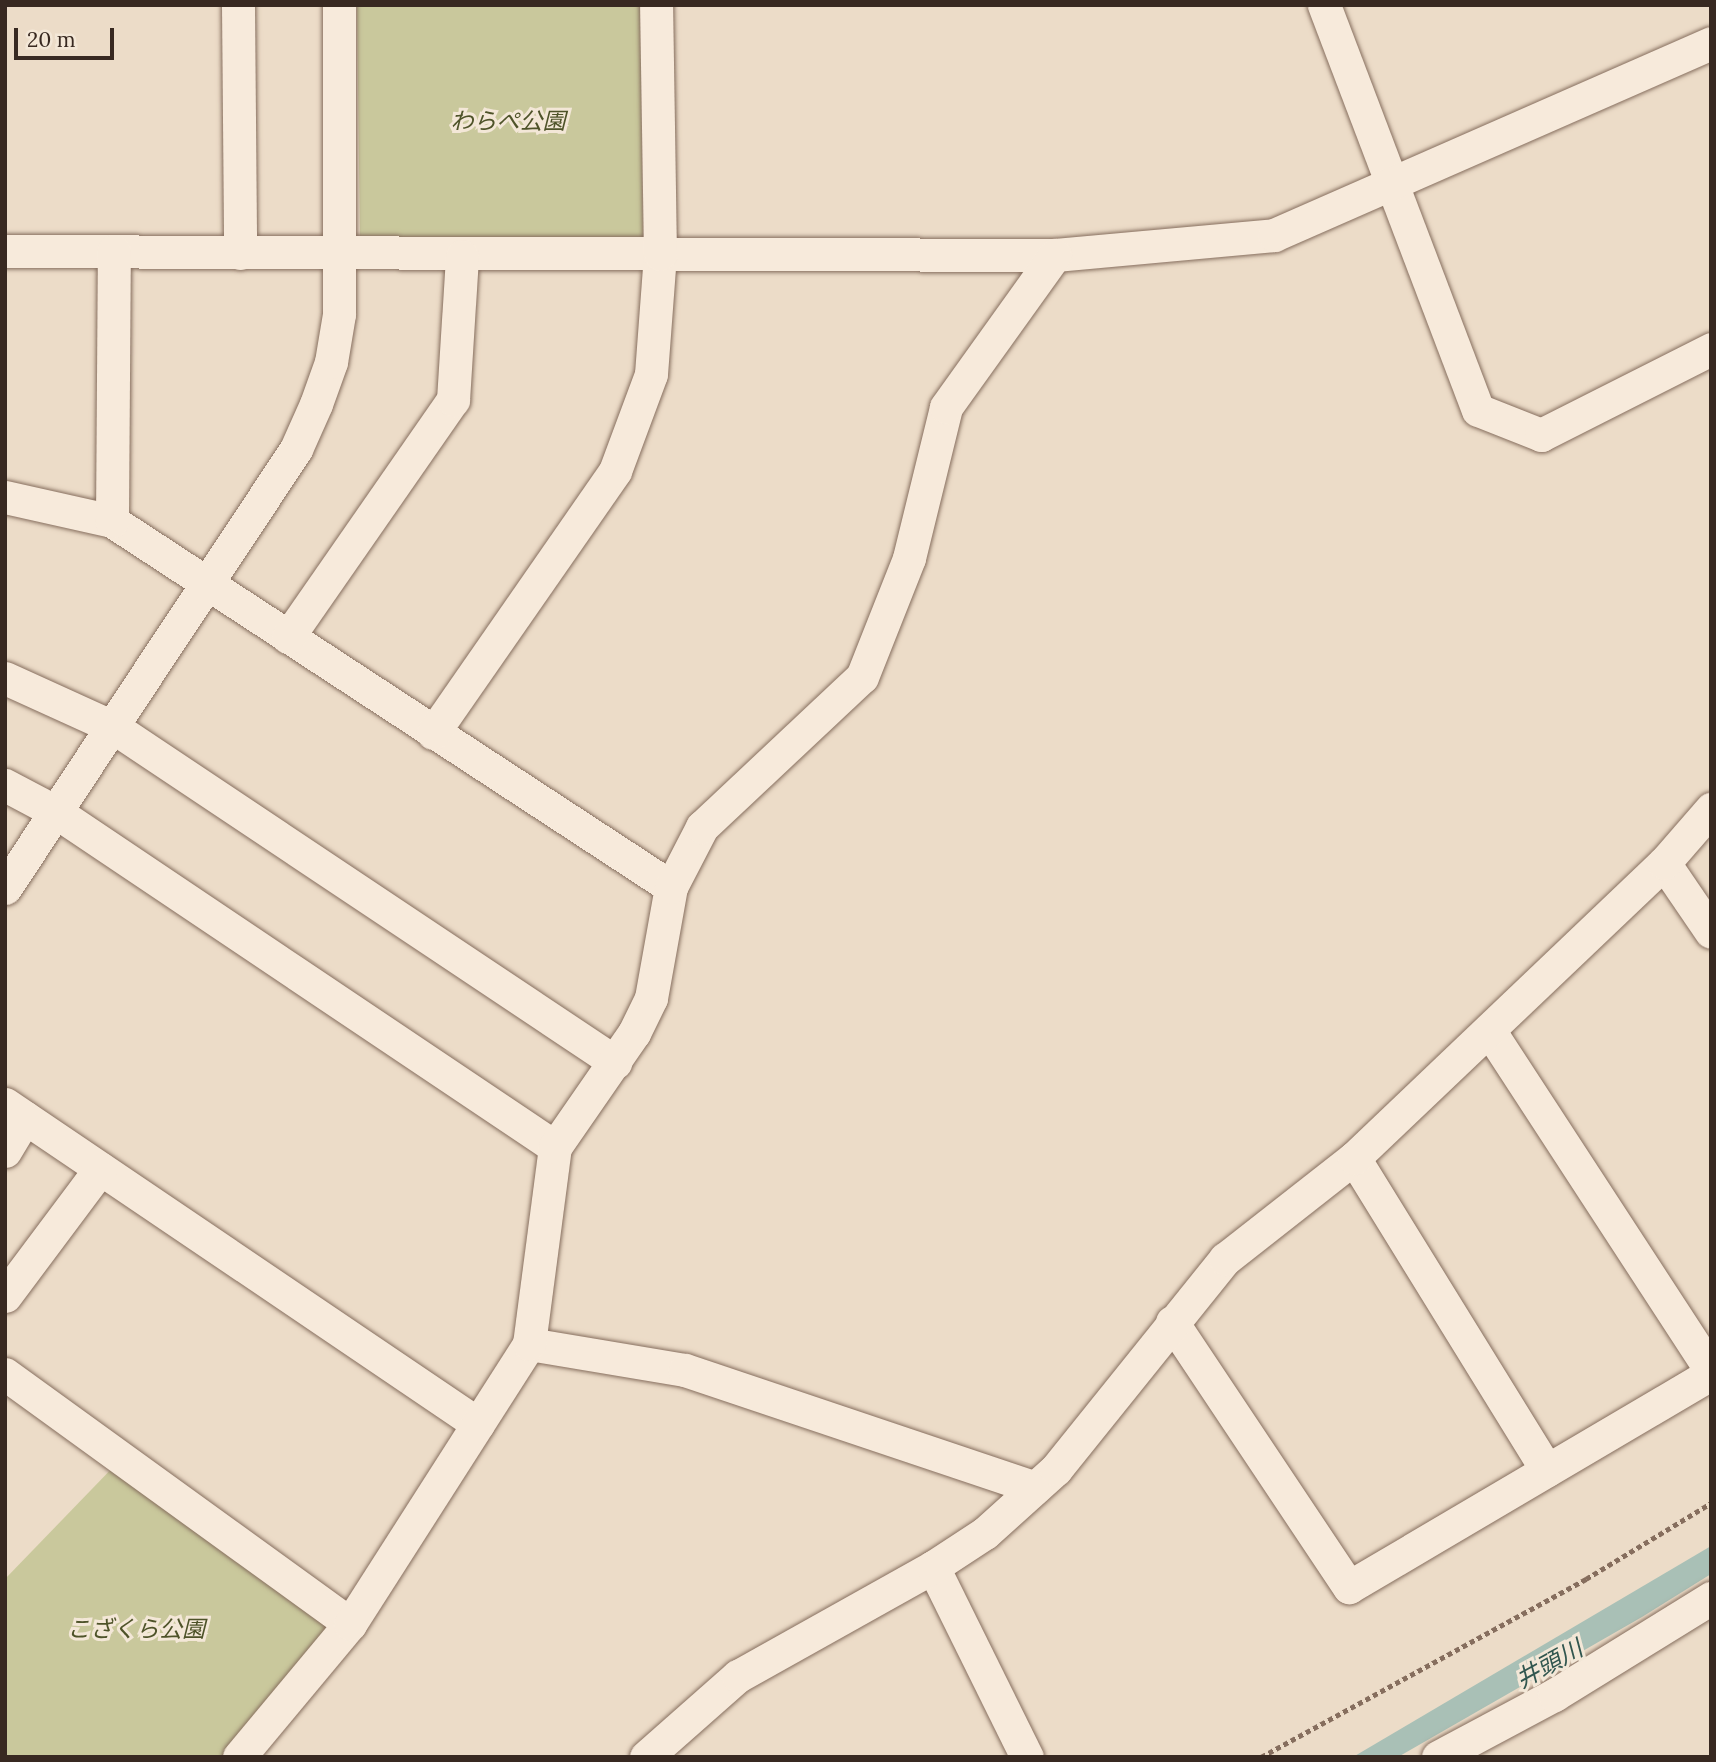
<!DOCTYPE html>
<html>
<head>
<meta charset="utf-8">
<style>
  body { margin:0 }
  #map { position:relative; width:1716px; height:1762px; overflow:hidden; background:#ecdcc8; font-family:Lora,"Noto Sans JP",serif }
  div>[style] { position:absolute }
  .green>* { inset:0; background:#c9c89c }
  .water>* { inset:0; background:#a9c0b6 }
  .path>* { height:4.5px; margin-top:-2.25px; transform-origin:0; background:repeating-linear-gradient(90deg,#866e5e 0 5px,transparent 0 8.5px) }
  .roads { filter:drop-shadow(0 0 2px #866e5e) drop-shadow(0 0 2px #866e5e) }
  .minor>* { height:33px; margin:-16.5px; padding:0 16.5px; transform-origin:16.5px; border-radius:16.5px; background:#f7eadb }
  span { translate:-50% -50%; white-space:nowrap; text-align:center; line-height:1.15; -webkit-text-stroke:6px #f3e7d7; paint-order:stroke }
  .park-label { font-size:23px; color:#4e5329; font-style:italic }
  .water-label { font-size:24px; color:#31564f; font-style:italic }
  .frame { position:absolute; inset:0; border:7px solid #382921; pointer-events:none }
  .scale { position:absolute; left:14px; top:28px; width:100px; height:32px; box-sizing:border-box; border:4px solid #382921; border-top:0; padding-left:9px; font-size:21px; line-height:24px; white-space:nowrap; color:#382921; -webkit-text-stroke:5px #f3e7d7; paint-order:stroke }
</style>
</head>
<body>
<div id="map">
  <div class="green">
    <div style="clip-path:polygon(357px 5px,640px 5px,643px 237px,360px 240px)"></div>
    <div style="clip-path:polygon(120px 1460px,350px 1624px,239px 1757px,5px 1757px,5px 1579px)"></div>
  </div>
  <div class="water">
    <div style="clip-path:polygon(1711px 1546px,1711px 1574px,1642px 1617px,1398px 1757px,1353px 1757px)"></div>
  </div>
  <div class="path">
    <div style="left:1261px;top:1757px;width:371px;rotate:-28.7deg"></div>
    <div style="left:1586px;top:1579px;width:146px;rotate:-31.3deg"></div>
  </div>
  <div class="roads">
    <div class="minor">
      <div style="left:238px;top:5px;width:248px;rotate:89.5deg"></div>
      <div style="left:1324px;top:5px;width:433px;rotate:69.2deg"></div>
      <div style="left:1478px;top:410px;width:68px;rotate:21.6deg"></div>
      <div style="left:1541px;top:435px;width:191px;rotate:-26.8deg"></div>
      <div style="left:5px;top:251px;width:1050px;rotate:0.22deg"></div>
      <div style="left:1055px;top:255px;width:220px;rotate:-5.2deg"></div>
      <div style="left:1274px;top:235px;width:477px;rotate:-23.7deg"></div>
      <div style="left:5px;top:497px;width:110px;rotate:12.6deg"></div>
      <div style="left:112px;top:521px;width:668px;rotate:33.21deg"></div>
      <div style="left:112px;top:521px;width:270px;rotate:-89.6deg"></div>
      <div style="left:288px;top:637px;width:289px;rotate:-55.2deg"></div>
      <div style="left:453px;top:400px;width:144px;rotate:-86.4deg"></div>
      <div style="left:5px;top:678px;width:119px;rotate:24.4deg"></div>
      <div style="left:113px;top:727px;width:604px;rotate:33.72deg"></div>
      <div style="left:433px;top:733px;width:319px;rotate:-55.2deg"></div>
      <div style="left:615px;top:471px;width:103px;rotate:-69.6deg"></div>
      <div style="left:651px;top:374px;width:120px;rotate:-85.7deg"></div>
      <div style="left:660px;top:254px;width:249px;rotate:-90.9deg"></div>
      <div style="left:5px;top:785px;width:58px;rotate:27.9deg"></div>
      <div style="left:56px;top:812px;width:601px;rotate:33.88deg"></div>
      <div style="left:1664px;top:863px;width:83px;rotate:55.7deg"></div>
      <div style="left:5px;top:888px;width:527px;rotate:-56.46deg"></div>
      <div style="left:296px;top:449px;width:49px;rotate:-66deg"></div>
      <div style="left:316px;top:404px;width:45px;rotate:-70.3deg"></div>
      <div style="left:331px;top:362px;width:49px;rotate:-80.5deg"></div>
      <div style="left:339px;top:314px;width:309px;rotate:-90deg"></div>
      <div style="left:1489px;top:1030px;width:407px;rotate:56.9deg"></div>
      <div style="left:5px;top:1104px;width:571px;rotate:34.08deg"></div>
      <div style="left:5px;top:1151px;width:39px;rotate:-59deg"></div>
      <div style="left:1354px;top:1158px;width:367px;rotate:58.3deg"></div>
      <div style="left:5px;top:1296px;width:159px;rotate:-53.2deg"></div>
      <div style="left:1172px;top:1322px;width:319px;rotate:56.3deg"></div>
      <div style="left:1349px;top:1587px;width:420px;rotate:-30.5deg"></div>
      <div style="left:529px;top:1344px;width:158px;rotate:9.5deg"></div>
      <div style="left:685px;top:1370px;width:369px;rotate:18.6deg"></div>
      <div style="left:5px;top:1374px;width:426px;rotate:35.9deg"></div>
      <div style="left:933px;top:1567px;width:212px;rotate:63.7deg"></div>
      <div style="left:239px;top:1757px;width:173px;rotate:-50.2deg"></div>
      <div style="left:350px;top:1624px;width:332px;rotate:-57.4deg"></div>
      <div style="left:529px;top:1344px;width:199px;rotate:-82.5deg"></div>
      <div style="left:555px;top:1147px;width:139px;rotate:-55.3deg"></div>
      <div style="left:634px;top:1033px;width:39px;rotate:-64deg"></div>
      <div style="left:651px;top:998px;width:113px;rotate:-79.8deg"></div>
      <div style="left:671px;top:887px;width:68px;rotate:-62.7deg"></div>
      <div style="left:702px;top:827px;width:219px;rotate:-43.2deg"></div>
      <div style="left:862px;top:677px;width:128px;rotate:-68.4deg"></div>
      <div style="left:909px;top:558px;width:155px;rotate:-76.2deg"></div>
      <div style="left:946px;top:407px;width:187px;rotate:-54.4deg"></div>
      <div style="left:646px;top:1757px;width:123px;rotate:-41.4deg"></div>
      <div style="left:738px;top:1676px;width:223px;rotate:-29.2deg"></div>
      <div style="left:933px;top:1567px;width:62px;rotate:-33.2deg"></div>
      <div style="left:985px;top:1533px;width:96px;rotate:-42deg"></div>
      <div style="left:1056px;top:1469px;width:270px;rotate:-51.2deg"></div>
      <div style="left:1225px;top:1259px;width:164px;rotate:-38.1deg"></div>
      <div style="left:1354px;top:1158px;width:428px;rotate:-43.6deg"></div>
      <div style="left:1664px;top:863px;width:72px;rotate:-49deg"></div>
      <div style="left:1438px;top:1757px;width:132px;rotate:-28.1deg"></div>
      <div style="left:1554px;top:1695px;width:185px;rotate:-31.7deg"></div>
    </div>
  </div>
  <div class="park-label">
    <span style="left:508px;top:121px">わらぺ公園</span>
    <span style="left:136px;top:1629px">こざくら公園</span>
  </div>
  <div class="water-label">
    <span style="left:1549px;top:1664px;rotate:-29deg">井頭川</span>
  </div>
  <div class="frame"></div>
  <div class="scale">20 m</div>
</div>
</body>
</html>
